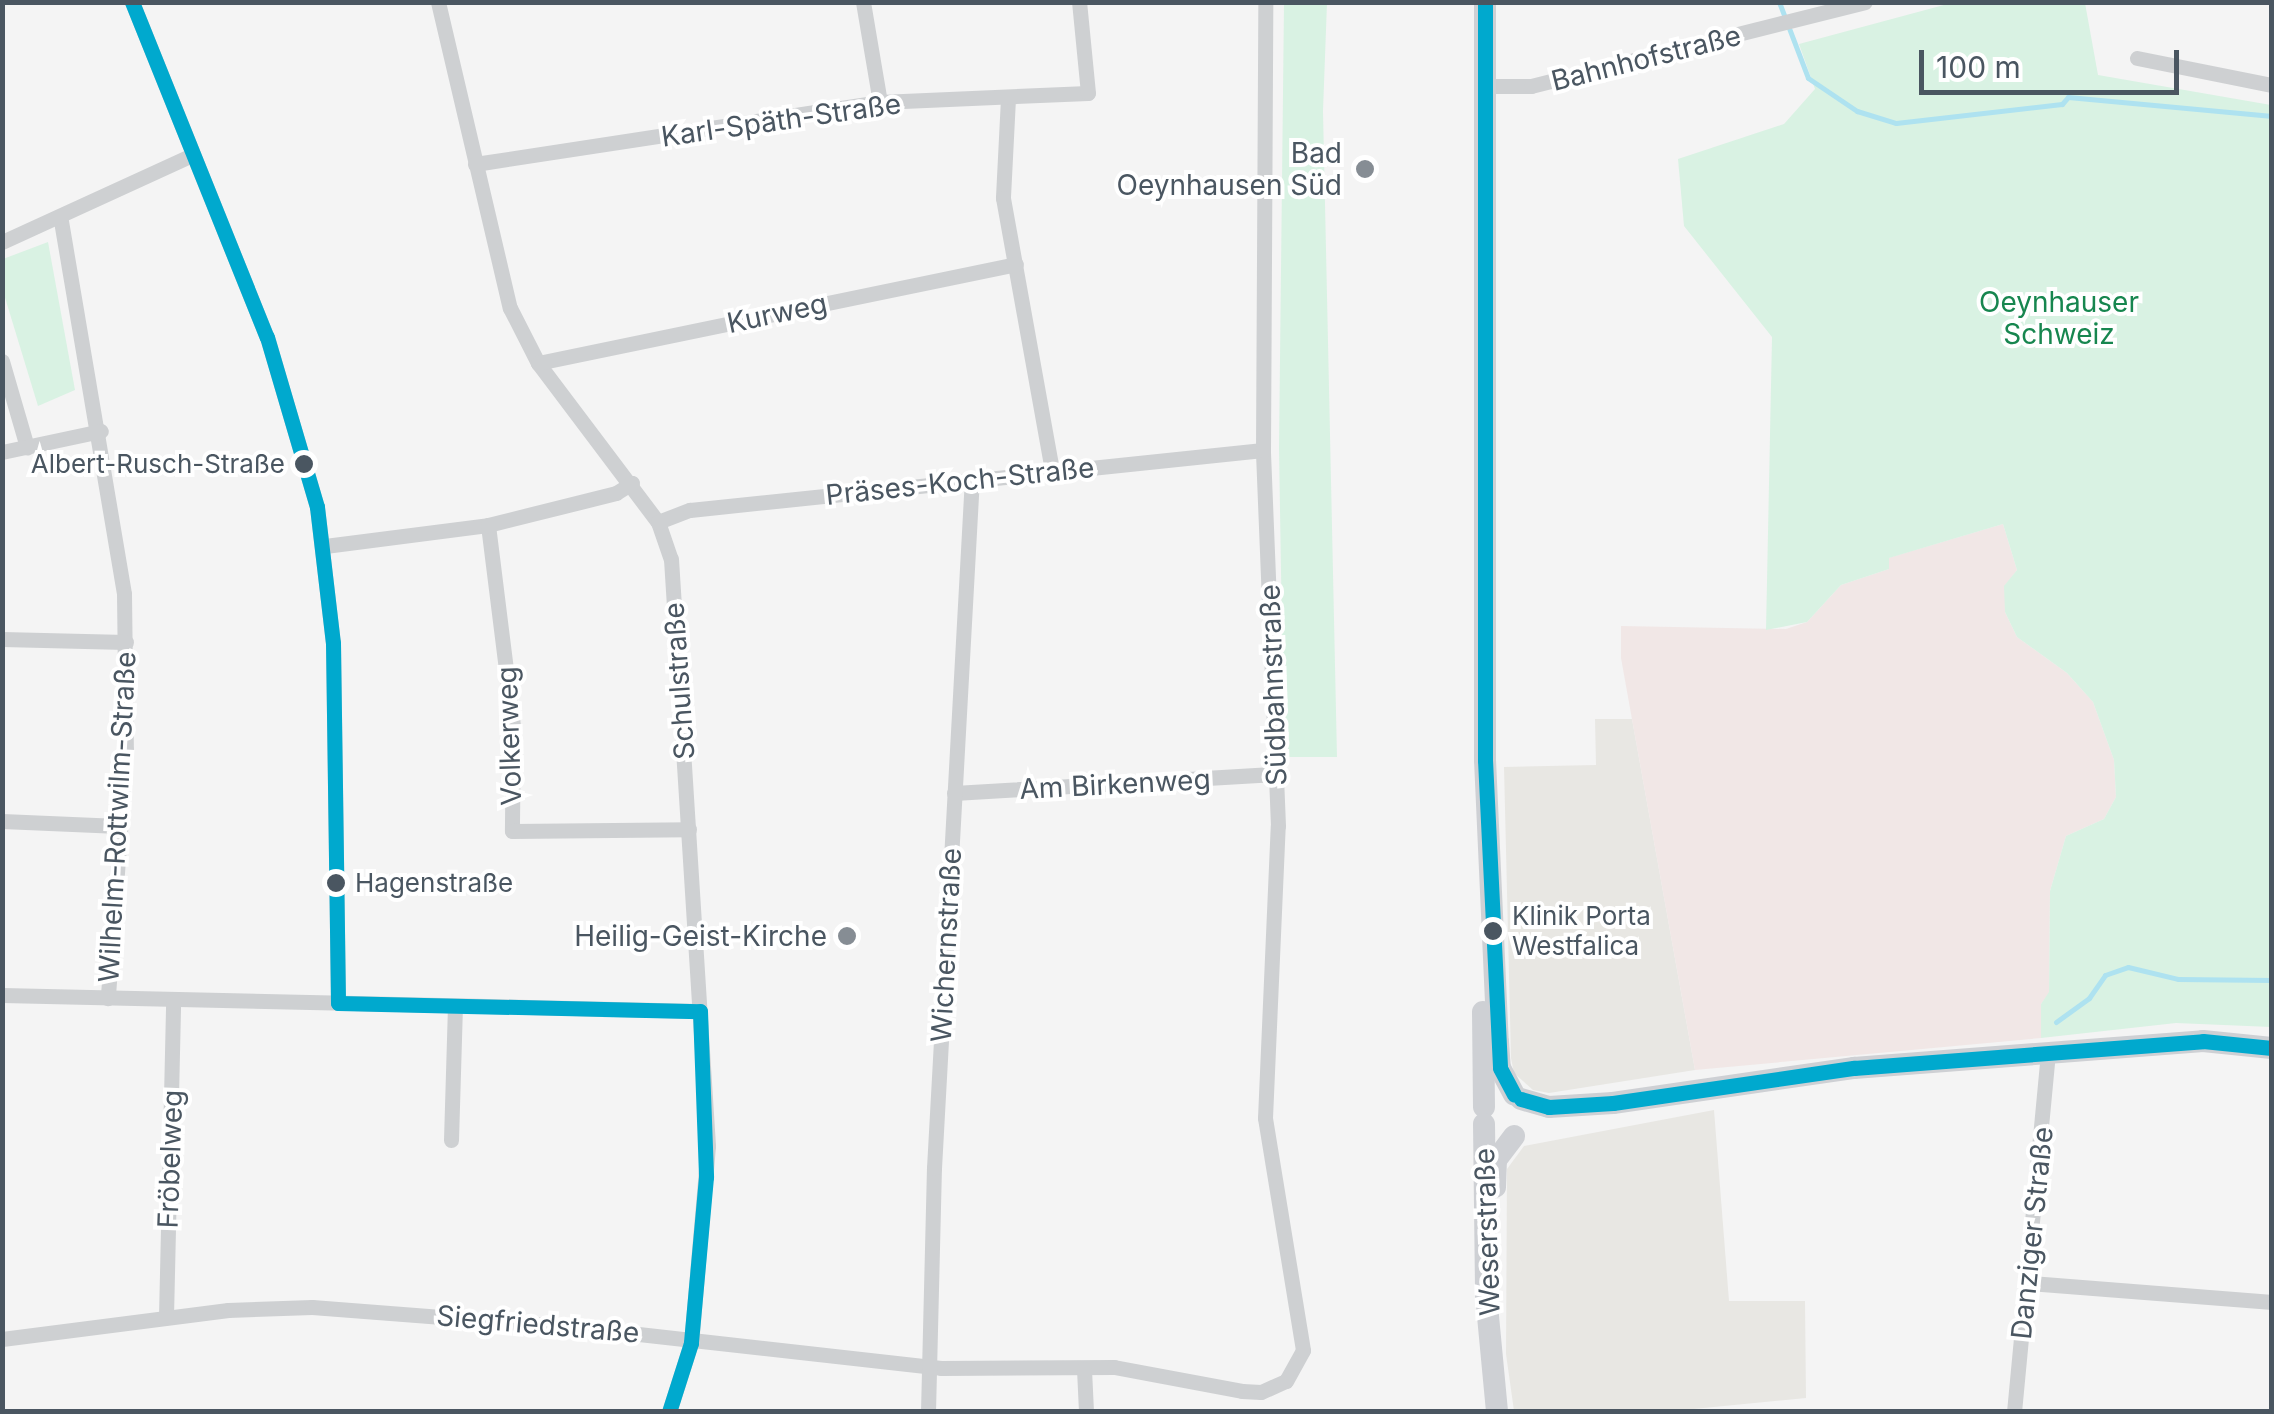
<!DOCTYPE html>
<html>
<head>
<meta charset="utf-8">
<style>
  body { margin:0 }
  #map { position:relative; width:2274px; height:1414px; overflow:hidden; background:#f4f4f4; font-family:Inter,sans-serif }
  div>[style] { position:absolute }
  .commercial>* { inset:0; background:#e8e7e3 }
  .medical>* { inset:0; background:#f1e7e6 }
  .green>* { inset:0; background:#d9f2e3 }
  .stream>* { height:5px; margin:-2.5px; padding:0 2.5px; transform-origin:2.5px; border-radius:2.5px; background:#aee2f0 }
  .street>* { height:15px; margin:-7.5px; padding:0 7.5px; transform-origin:7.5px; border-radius:7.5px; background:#ced0d2 }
  .secondary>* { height:22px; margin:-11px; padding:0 11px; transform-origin:11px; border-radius:11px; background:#ced0d4 }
  .bus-1>* { height:15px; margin:-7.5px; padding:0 7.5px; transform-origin:7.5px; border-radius:7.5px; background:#00a9ce }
  .dots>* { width:28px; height:28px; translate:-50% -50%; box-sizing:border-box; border:5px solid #fff; border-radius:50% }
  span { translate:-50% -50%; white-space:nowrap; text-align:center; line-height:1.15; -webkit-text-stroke:8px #fff; paint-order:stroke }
  .bus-label { font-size:26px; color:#4a5661 }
  .right { translate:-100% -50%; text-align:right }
  .left { translate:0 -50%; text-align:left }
  .street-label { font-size:28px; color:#4a5661 }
  .poi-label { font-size:28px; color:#4a5661 }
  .park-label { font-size:28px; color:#17864f }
  .frame { position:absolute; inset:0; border:5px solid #4a5661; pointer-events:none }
  .scale { position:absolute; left:1919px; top:50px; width:260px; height:45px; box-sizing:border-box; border:5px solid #4a5661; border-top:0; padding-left:12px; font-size:30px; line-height:35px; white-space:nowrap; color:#4a5661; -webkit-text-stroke:8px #fff; paint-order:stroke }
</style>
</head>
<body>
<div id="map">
  <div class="commercial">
    <div style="clip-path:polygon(1595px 719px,1632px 719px,1695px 1070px,1549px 1093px,1533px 1090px,1514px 1073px,1511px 1058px,1504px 767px,1596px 765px)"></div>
    <div style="clip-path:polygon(1714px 1110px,1729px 1301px,1805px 1301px,1806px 1398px,1663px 1412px,1514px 1411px,1506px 1354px,1507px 1169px,1524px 1146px)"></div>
  </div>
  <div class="medical">
    <div style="clip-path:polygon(2003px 524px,2017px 570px,2005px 586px,2005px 612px,2017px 637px,2067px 673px,2093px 702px,2114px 760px,2116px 797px,2104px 819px,2066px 836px,2050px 891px,2049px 993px,2041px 1004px,2041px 1038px,1695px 1070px,1621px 658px,1621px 626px,1786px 629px,1807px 622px,1841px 585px,1889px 569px,1888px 558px)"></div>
  </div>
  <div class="green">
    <div style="clip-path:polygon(1955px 2px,2085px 3px,2098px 75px,2271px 105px,2271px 1027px,2176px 1023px,2041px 1038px,2041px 1004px,2049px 992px,2050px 891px,2066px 836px,2104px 819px,2116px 797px,2114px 760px,2093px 702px,2067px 673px,2017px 637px,2005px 612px,2004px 586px,2017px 570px,2003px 524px,1889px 558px,1889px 569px,1841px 585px,1807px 622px,1766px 630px,1772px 337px,1684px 226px,1678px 159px,1784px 124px,1815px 89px,1799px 44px)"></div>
    <div style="clip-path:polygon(1284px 3px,1327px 3px,1323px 111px,1337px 757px,1284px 757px,1279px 448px)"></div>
    <div style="clip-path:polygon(48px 242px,75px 390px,38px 406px,3px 291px,3px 259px)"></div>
  </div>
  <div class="stream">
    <div style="left:1779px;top:2px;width:81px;rotate:69.1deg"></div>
    <div style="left:1808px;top:78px;width:59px;rotate:34deg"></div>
    <div style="left:1857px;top:111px;width:41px;rotate:17.1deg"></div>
    <div style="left:1896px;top:123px;width:167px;rotate:-6.5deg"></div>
    <div style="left:2062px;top:104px;width:9px;rotate:-49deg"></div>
    <div style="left:2068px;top:97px;width:205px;rotate:5.3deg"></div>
    <div style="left:2056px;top:1022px;width:41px;rotate:-36deg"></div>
    <div style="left:2089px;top:998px;width:28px;rotate:-55deg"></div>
    <div style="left:2105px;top:975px;width:24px;rotate:-19deg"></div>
    <div style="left:2128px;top:967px;width:51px;rotate:13.5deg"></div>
    <div style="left:2178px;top:979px;width:94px;rotate:0.6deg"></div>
  </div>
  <div class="street">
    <div style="left:132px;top:2px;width:361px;rotate:68.1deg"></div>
    <div style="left:267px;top:337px;width:177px;rotate:73.6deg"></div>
    <div style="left:317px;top:507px;width:137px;rotate:83.3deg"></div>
    <div style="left:333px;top:643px;width:360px;rotate:89.2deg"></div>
    <div style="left:438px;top:2px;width:314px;rotate:76.8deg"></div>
    <div style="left:510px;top:308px;width:62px;rotate:63deg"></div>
    <div style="left:538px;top:363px;width:199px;rotate:53deg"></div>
    <div style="left:658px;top:522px;width:39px;rotate:71deg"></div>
    <div style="left:671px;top:559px;width:588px;rotate:86.39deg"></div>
    <div style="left:708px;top:1146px;width:198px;rotate:94.9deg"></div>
    <div style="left:691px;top:1343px;width:72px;rotate:107.7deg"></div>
    <div style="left:863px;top:2px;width:101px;rotate:80.4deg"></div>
    <div style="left:2137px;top:58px;width:138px;rotate:11.3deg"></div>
    <div style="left:1484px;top:86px;width:47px"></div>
    <div style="left:1531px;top:86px;width:344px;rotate:-14.1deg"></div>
    <div style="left:1008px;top:98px;width:100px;rotate:92.9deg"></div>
    <div style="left:1003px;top:198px;width:277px;rotate:79.8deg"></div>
    <div style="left:475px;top:164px;width:410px;rotate:-8.7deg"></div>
    <div style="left:880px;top:102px;width:208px;rotate:-2.5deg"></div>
    <div style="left:1088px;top:93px;width:91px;rotate:-95.6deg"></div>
    <div style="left:61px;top:221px;width:378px;rotate:80.4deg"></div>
    <div style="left:124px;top:594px;width:156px;rotate:89.3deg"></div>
    <div style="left:126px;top:750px;width:249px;rotate:94.2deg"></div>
    <div style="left:2px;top:242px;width:209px;rotate:-24.6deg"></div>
    <div style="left:2px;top:361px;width:90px;rotate:73.8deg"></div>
    <div style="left:538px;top:363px;width:488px;rotate:-11.7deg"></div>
    <div style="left:2px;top:452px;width:101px;rotate:-12deg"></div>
    <div style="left:658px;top:522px;width:34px;rotate:-21deg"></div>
    <div style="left:690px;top:510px;width:576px;rotate:-5.98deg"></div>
    <div style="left:488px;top:525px;width:204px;rotate:82.9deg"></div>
    <div style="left:513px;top:727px;width:104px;rotate:90.6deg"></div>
    <div style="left:512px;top:831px;width:177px;rotate:-0.6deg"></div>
    <div style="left:325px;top:546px;width:164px;rotate:-7.3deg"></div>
    <div style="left:488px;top:525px;width:132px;rotate:-14deg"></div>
    <div style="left:616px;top:493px;width:19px;rotate:-32deg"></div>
    <div style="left:2px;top:639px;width:124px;rotate:1.4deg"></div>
    <div style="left:954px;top:793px;width:324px;rotate:-3.4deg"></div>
    <div style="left:2px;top:821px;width:117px;rotate:2.4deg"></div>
    <div style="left:2px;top:995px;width:698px;rotate:1.31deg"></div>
    <div style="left:451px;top:1140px;width:133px;rotate:-88.3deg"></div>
    <div style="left:2030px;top:1283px;width:243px;rotate:4.5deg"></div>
    <div style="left:166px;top:1317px;width:316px;rotate:-88.7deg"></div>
    <div style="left:2px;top:1339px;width:228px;rotate:-7.3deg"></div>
    <div style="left:228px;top:1310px;width:84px;rotate:-2deg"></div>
    <div style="left:312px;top:1307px;width:274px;rotate:4.4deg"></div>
    <div style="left:585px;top:1328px;width:358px;rotate:6.4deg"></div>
    <div style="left:941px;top:1368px;width:173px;rotate:-0.3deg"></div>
    <div style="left:1114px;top:1367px;width:130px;rotate:10.6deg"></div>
    <div style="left:1242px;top:1391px;width:19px;rotate:3deg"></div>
    <div style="left:1261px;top:1392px;width:27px;rotate:-24deg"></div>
    <div style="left:1286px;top:1381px;width:35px;rotate:-61deg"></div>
    <div style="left:1303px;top:1350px;width:235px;rotate:-99.3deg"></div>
    <div style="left:1265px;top:1118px;width:292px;rotate:-87.5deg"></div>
    <div style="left:1278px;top:826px;width:376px;rotate:-92.3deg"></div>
    <div style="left:1263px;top:450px;width:448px;rotate:-89.7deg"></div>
    <div style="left:1084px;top:1369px;width:43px;rotate:87.3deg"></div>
    <div style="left:928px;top:1412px;width:244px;rotate:-88.6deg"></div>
    <div style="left:934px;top:1168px;width:691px;rotate:-86.85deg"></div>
    <div style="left:2014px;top:1412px;width:360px;rotate:-84.6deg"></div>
  </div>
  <div class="secondary">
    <div style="left:1485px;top:2px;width:758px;rotate:90deg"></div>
    <div style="left:1485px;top:760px;width:282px;rotate:87.4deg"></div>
    <div style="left:1498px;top:1042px;width:26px;rotate:86deg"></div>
    <div style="left:1500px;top:1068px;width:30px;rotate:62deg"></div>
    <div style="left:1483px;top:1012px;width:95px;rotate:89.4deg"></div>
    <div style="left:1521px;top:1099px;width:29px;rotate:16deg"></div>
    <div style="left:1549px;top:1107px;width:64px;rotate:-3.6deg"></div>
    <div style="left:1613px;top:1103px;width:244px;rotate:-8.3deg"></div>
    <div style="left:1854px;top:1068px;width:350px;rotate:-4.4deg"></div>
    <div style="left:2203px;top:1041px;width:69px;rotate:5.8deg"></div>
    <div style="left:1484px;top:1124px;width:171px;rotate:89.3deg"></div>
    <div style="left:1486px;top:1295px;width:118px;rotate:84.6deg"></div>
    <div style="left:1495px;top:1187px;width:27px;rotate:-88deg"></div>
    <div style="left:1496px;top:1160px;width:30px;rotate:-53deg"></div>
  </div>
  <div class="bus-1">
    <div style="left:132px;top:2px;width:361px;rotate:68.1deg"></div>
    <div style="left:267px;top:337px;width:177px;rotate:73.6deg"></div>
    <div style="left:317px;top:507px;width:137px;rotate:83.3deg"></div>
    <div style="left:333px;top:643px;width:360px;rotate:89.2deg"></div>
    <div style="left:338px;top:1003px;width:362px;rotate:1.3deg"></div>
    <div style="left:700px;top:1011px;width:166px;rotate:87.9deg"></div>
    <div style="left:706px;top:1177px;width:167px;rotate:95.2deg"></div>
    <div style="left:691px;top:1343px;width:72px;rotate:107.7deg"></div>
    <div style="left:1485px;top:2px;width:758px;rotate:90deg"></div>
    <div style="left:1485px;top:760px;width:308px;rotate:87.2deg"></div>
    <div style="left:1500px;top:1068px;width:30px;rotate:62deg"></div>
    <div style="left:1521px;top:1099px;width:29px;rotate:16deg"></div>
    <div style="left:1549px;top:1107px;width:64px;rotate:-3.6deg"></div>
    <div style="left:1613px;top:1103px;width:244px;rotate:-8.3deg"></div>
    <div style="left:1854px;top:1068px;width:350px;rotate:-4.4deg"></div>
    <div style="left:2203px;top:1041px;width:69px;rotate:5.8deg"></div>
  </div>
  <div class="dots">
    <div style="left:1365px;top:169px;background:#868d94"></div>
    <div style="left:304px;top:464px;background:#4a5661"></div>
    <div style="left:336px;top:883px;background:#4a5661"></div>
    <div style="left:1493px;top:931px;background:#4a5661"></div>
    <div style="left:847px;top:936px;background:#868d94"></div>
  </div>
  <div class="bus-label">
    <span class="right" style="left:285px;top:464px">Albert-Rusch-Straße</span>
    <span class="left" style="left:355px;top:883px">Hagenstraße</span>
    <span class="left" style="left:1512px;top:931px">Klinik Porta<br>Westfalica</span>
  </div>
  <div class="street-label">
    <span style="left:1646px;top:58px;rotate:-14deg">Bahnhofstraße</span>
    <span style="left:781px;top:120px;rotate:-8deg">Karl-Späth-Straße</span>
    <span style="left:777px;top:313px;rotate:-12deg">Kurweg</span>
    <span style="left:960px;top:481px;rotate:-6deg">Präses-Koch-Straße</span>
    <span style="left:679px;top:681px;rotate:-94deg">Schulstraße</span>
    <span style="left:1273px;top:685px;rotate:-92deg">Südbahnstraße</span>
    <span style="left:509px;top:736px;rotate:-92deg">Volkerweg</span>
    <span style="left:1115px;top:784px;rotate:-3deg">Am Birkenweg</span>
    <span style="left:117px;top:817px;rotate:-87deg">Wilhelm-Rottwilm-Straße</span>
    <span style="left:946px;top:945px;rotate:-87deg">Wichernstraße</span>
    <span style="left:170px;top:1159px;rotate:-88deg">Fröbelweg</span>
    <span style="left:1487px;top:1232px;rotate:-92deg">Weserstraße</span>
    <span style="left:2032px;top:1233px;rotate:-84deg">Danziger Straße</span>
    <span style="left:538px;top:1324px;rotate:5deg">Siegfriedstraße</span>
  </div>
  <div class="poi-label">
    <span class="right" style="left:1342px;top:169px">Bad<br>Oeynhausen Süd</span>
    <span class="right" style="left:827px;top:936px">Heilig-Geist-Kirche</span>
  </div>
  <div class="park-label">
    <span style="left:2059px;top:318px">Oeynhauser<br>Schweiz</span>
  </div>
  <div class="frame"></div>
  <div class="scale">100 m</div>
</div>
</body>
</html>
